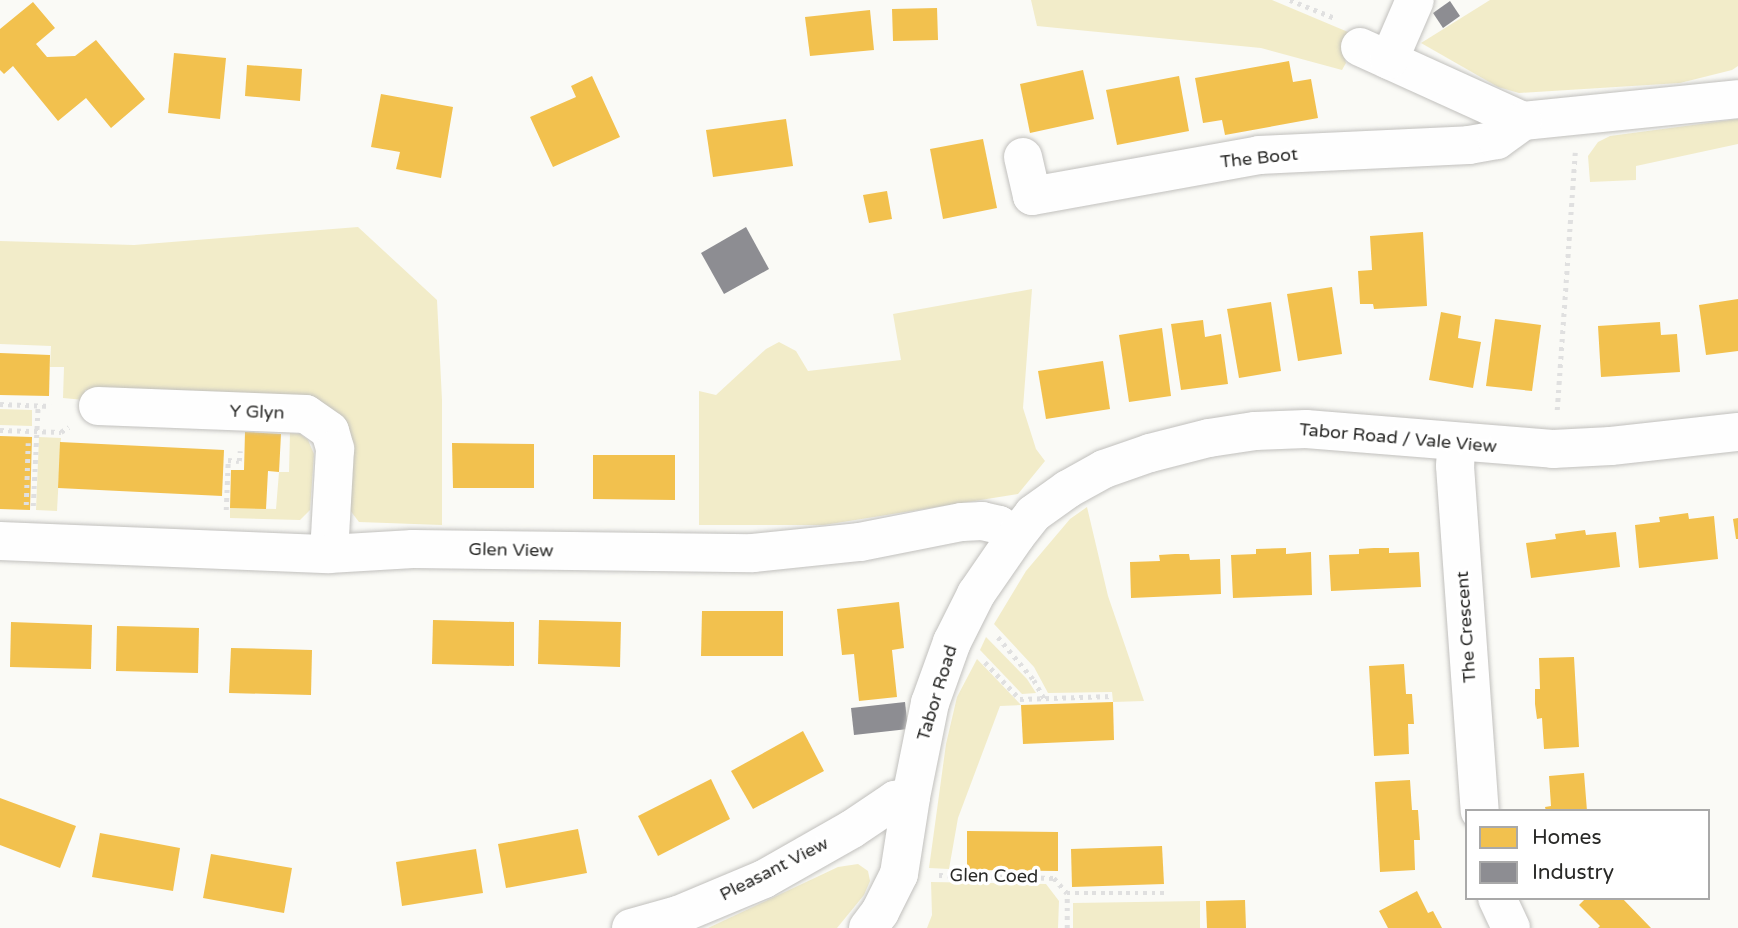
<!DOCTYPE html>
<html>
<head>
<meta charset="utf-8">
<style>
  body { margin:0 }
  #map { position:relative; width:1738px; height:928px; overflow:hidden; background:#fafaf6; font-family:"Varela Round",sans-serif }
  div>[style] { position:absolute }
  .green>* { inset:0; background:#f2ecc9 }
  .homes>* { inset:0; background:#f2c14e }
  .industry>* { inset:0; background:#8d8d92 }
  .path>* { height:4.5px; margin-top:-2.25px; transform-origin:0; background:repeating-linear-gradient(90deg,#e0e0e0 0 3.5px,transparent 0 8.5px) }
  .roads { filter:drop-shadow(0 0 2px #c1c0bd) drop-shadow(0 0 2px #c1c0bd) }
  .minor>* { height:38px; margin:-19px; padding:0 19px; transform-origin:19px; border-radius:19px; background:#fefefe }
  span { translate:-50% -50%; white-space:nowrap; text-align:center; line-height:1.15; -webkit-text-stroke:7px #fff; paint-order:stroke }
  .street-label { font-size:18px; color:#292927 }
  .legend { position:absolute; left:1465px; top:809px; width:245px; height:91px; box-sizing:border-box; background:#fff; border:2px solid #a9a9a9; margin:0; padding:9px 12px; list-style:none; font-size:21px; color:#292927 }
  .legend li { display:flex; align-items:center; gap:14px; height:35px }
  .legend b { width:35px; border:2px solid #a9a9a9 }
</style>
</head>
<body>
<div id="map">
  <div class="green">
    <div style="clip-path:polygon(1031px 0,1272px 0,1348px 32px,1342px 50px,1346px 63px,1342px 70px,1261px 48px,1037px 26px)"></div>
    <div style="clip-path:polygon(1490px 0,1738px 0,1738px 66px,1732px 70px,1680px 83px,1519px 93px,1498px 87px,1421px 43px)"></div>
    <div style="clip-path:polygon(1738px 119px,1738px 144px,1636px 166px,1636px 180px,1590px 182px,1588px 156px,1598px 142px,1610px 136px)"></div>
    <div style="clip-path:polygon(358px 227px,437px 300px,442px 400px,442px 525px,359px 522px,346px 505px,349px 451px,239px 397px,85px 390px,84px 400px,63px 398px,64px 367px,50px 367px,51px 346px,0 344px,0 241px,134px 245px)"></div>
    <div style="clip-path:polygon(1032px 289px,1023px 408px,1036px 449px,1045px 461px,1018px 494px,824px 525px,699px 525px,699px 391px,716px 395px,766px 349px,779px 342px,796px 351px,808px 371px,901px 360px,893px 314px)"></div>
    <div style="clip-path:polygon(0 409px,32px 410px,32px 426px,0 425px)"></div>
    <div style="clip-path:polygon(290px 433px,300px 434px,308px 440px,314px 454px,310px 510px,300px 520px,230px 518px,230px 508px,276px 509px,279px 472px,289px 472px)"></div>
    <div style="clip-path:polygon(39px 437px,61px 438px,57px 511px,36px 510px)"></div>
    <div style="clip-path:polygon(1087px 507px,1108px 596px,1144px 701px,1113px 702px,1112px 692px,1048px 693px,1034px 667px,994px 624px,1026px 571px,1070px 519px)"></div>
    <div style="clip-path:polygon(986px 637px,1027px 679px,1036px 693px,1022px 694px,980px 650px)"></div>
    <div style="clip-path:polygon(977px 659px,1021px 705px,1000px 706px,958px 818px,949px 869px,929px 868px,946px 744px,957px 697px)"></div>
    <div style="clip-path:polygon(858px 864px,868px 871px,870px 881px,864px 895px,837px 928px,708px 928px,838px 867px)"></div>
    <div style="clip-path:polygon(931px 882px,1046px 884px,1059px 901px,1058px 928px,927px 928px,932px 915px)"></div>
    <div style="clip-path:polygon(1200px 901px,1200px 928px,1073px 928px,1073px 903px)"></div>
  </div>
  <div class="homes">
    <div style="clip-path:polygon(33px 2px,55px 28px,36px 44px,47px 57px,75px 56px,96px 40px,145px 99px,111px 128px,86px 98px,58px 121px,13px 66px,4px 74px,0 70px,0 29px)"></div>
    <div style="clip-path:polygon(937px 8px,938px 40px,893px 41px,892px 9px)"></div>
    <div style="clip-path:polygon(870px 10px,874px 50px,810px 56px,805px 17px)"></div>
    <div style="clip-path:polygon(174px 53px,226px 58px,220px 119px,168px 113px)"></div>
    <div style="clip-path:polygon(1289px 61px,1293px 82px,1311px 79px,1318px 118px,1225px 135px,1222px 120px,1203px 123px,1195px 78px)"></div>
    <div style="clip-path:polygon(247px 65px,302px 69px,300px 101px,245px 96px)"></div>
    <div style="clip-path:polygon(1083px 70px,1094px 119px,1030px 133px,1020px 84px)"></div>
    <div style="clip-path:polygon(592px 76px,620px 137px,553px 167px,530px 117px,576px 97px,571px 86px)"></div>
    <div style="clip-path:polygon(1179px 76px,1189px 131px,1117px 145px,1106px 90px)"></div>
    <div style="clip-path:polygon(381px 94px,453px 107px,441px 178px,396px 169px,400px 152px,371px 147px)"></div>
    <div style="clip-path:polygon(786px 119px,793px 166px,713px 177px,706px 130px)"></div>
    <div style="clip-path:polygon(983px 139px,997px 208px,943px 219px,930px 149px)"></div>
    <div style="clip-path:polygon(887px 191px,892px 219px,869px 223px,863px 195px)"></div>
    <div style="clip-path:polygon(1423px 232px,1427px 306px,1374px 309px,1373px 304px,1360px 304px,1358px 271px,1372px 270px,1370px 236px)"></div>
    <div style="clip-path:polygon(1332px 287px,1342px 354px,1298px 361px,1287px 294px)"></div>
    <div style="clip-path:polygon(1738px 299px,1738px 351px,1706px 355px,1699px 305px)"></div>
    <div style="clip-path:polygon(1271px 302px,1281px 371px,1239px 378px,1227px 309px)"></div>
    <div style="clip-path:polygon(1441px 312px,1461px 316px,1458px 338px,1481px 342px,1473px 388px,1429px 380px)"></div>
    <div style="clip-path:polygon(1495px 319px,1541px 325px,1532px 391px,1486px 386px)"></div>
    <div style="clip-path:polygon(1203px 320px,1205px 337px,1221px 334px,1228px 384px,1181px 390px,1171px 324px)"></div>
    <div style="clip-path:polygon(1660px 322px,1661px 335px,1677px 334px,1680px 372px,1601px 377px,1598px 326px)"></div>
    <div style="clip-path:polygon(1162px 328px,1171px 396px,1129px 402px,1119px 335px)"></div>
    <div style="clip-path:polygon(0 353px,50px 355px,49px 396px,0 395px)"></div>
    <div style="clip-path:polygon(1103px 361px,1110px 409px,1046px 419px,1038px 371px)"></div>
    <div style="clip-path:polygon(245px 432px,281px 434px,279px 472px,268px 471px,266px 509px,230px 508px,231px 470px,244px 470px)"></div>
    <div style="clip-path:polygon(0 436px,32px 437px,30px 510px,0 509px)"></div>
    <div style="clip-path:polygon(60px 442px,224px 450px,222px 496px,58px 488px)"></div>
    <div style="clip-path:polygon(452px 443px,534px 444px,534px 488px,453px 488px)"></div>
    <div style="clip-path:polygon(593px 455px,675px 455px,675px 500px,593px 499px)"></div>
    <div style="clip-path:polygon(1688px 513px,1689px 519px,1714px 516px,1718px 559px,1639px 568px,1635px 525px,1660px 522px,1659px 517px)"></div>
    <div style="clip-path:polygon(1738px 518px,1738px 539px,1736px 539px,1733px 519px)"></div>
    <div style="clip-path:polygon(1585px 530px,1586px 535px,1616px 532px,1620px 567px,1531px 578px,1526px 543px,1556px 539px,1555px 534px)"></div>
    <div style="clip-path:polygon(1286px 548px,1286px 554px,1311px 552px,1312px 595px,1233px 598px,1231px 555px,1256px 554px,1256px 549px)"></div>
    <div style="clip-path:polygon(1374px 548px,1389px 548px,1389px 553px,1419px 552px,1421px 587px,1331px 591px,1329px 555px,1359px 554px,1359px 549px)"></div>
    <div style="clip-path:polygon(1175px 554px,1189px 554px,1190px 560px,1220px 559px,1221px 594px,1131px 598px,1130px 562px,1160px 561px,1159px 555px)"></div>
    <div style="clip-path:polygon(899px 602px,904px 648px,892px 650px,897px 697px,859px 701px,854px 654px,842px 655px,837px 609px)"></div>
    <div style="clip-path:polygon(702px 611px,783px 611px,783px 656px,701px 656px)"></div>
    <div style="clip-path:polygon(433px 620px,514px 622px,514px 666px,432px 664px)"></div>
    <div style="clip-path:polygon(539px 620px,621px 622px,620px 667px,538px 664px)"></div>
    <div style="clip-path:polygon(11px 622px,92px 625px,91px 669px,10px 667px)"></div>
    <div style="clip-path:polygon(117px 626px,199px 628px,198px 673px,116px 671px)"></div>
    <div style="clip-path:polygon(231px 648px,312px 650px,311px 695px,229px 693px)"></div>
    <div style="clip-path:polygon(1574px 657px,1579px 747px,1544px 749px,1542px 718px,1537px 719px,1535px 704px,1535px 689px,1540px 689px,1539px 658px)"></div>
    <div style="clip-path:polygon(1404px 664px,1406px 694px,1412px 694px,1414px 724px,1408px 724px,1409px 754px,1374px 756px,1369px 666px)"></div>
    <div style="clip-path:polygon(1113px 702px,1114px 740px,1023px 744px,1021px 705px)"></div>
    <div style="clip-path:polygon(803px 731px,824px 771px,753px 809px,731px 771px)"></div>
    <div style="clip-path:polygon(1584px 773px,1587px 811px,1546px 811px,1545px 807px,1551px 806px,1549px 776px)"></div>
    <div style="clip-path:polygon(711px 779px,730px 819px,658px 856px,638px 816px)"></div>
    <div style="clip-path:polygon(1410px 780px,1412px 810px,1418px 810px,1420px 840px,1414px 840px,1415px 870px,1380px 872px,1375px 782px)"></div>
    <div style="clip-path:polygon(0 798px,76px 826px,60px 868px,0 845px)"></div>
    <div style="clip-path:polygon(578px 829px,587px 873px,506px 888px,498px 844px)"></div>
    <div style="clip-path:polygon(967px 831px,1058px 832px,1058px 871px,967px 870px)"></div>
    <div style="clip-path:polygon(100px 833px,180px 848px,173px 891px,92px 877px)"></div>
    <div style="clip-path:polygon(1162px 846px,1164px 884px,1072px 887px,1071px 849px)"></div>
    <div style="clip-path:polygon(476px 849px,483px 893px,402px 906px,396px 862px)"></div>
    <div style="clip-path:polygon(211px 854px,292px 868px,284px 913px,203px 898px)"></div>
    <div style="clip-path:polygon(1417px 891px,1428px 913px,1433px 911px,1442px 928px,1388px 928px,1379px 911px)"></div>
    <div style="clip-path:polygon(1586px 898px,1622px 898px,1651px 928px,1598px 928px,1600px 926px,1579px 905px)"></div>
    <div style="clip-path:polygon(1245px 900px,1246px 928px,1207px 928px,1206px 901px)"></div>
  </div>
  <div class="industry">
    <div style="clip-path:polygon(1450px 1px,1460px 16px,1443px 28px,1433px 13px)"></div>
    <div style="clip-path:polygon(746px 227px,769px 269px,724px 294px,701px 253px)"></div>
    <div style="clip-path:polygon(905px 702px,908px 729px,854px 735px,851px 708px)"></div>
  </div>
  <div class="path">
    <div style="left:1290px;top:0;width:48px;rotate:21.8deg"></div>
    <div style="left:0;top:404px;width:51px;rotate:2.2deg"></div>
    <div style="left:1557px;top:410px;width:258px;rotate:-86deg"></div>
    <div style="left:0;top:430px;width:61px;rotate:1.9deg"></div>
    <div style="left:61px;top:432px;width:9px;rotate:-32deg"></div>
    <div style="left:26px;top:505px;width:62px;rotate:-88.2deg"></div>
    <div style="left:33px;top:506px;width:101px;rotate:-87.2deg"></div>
    <div style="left:226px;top:510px;width:50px;rotate:-87.7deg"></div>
    <div style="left:228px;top:460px;width:11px;rotate:5deg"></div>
    <div style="left:239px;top:461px;width:10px;rotate:-84deg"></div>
    <div style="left:998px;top:637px;width:56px;rotate:50.1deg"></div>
    <div style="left:1034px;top:680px;width:21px;rotate:61deg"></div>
    <div style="left:985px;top:662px;width:51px;rotate:46.6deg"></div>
    <div style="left:1020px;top:699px;width:92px;rotate:-1.9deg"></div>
    <div style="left:939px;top:875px;width:115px;rotate:1.5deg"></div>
    <div style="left:1054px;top:878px;width:20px;rotate:49deg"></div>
    <div style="left:1067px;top:893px;width:97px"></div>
    <div style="left:1067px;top:928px;width:34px;rotate:-90deg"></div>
  </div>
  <div class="roads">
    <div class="minor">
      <div style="left:1360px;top:47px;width:179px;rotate:24.4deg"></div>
      <div style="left:1523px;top:121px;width:216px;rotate:-5.8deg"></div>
      <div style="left:1389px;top:60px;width:65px;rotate:-66.6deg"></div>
      <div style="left:1023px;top:157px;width:40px;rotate:77deg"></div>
      <div style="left:1032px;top:196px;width:231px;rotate:-10.2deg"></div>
      <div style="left:1259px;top:155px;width:210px;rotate:-2.7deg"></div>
      <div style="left:1469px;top:145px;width:28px;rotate:-10deg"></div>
      <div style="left:1497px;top:140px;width:32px;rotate:-36deg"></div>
      <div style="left:98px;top:406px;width:208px;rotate:2.2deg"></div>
      <div style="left:306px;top:414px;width:29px;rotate:35deg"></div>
      <div style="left:330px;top:431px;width:19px;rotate:74deg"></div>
      <div style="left:335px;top:449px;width:105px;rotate:93.3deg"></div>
      <div style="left:1456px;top:442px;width:24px;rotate:92deg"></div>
      <div style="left:1455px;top:466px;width:346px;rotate:85.9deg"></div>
      <div style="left:0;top:541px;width:329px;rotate:2.3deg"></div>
      <div style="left:329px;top:554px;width:84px;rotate:-3.4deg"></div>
      <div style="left:413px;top:549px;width:340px;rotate:0.7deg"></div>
      <div style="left:753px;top:553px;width:108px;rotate:-5.9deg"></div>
      <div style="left:860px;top:542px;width:104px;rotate:-11.1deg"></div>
      <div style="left:962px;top:522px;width:20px;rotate:-3deg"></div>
      <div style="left:982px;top:521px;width:17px;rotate:13deg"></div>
      <div style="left:999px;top:525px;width:20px;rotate:33deg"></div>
      <div style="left:1497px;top:898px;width:33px;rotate:65deg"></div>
      <div style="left:631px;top:928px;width:49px;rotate:-15.5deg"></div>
      <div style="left:678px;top:915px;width:93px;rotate:-22.7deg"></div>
      <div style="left:764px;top:879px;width:101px;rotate:-29.6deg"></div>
      <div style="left:852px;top:829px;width:52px;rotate:-34deg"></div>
      <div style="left:895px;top:800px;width:16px;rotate:-11deg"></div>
      <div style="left:868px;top:928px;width:20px;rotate:-53deg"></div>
      <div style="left:880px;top:912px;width:42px;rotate:-63.4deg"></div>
      <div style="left:899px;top:874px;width:78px;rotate:-81.1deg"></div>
      <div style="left:911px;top:797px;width:96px;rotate:-78.6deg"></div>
      <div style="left:930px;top:703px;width:65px;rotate:-70.2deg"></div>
      <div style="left:952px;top:642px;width:54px;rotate:-63.4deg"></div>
      <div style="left:976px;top:594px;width:70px;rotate:-55.4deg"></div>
      <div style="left:1016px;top:536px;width:28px;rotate:-52deg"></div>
      <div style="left:1033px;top:514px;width:43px;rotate:-35.5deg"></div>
      <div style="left:1068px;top:489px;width:41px;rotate:-29.1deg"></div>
      <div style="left:1104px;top:469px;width:49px;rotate:-19.2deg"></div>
      <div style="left:1150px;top:453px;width:61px;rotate:-14.3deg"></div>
      <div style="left:1209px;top:438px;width:47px;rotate:-8.7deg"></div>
      <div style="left:1255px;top:431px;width:51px;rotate:-2.2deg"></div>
      <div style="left:1306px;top:429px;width:248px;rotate:4.6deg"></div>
      <div style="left:1553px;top:449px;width:58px;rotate:-3deg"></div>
      <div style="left:1611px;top:446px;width:128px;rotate:-6.3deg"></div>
    </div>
  </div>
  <div class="street-label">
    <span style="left:1259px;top:158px;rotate:-6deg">The Boot</span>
    <span style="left:257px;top:412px;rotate:2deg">Y Glyn</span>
    <span style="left:1398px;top:438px;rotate:5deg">Tabor Road / Vale View</span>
    <span style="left:511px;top:550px;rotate:1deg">Glen View</span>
    <span style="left:1466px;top:627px;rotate:-94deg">The Crescent</span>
    <span style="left:937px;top:693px;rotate:-73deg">Tabor Road</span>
    <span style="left:774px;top:869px;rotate:-27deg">Pleasant View</span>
    <span style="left:994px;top:876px;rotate:1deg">Glen Coed</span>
  </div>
  <ul class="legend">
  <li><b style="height:19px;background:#f2c14e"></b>Homes</li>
  <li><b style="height:19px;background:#8d8d92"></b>Industry</li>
  </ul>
</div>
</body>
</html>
